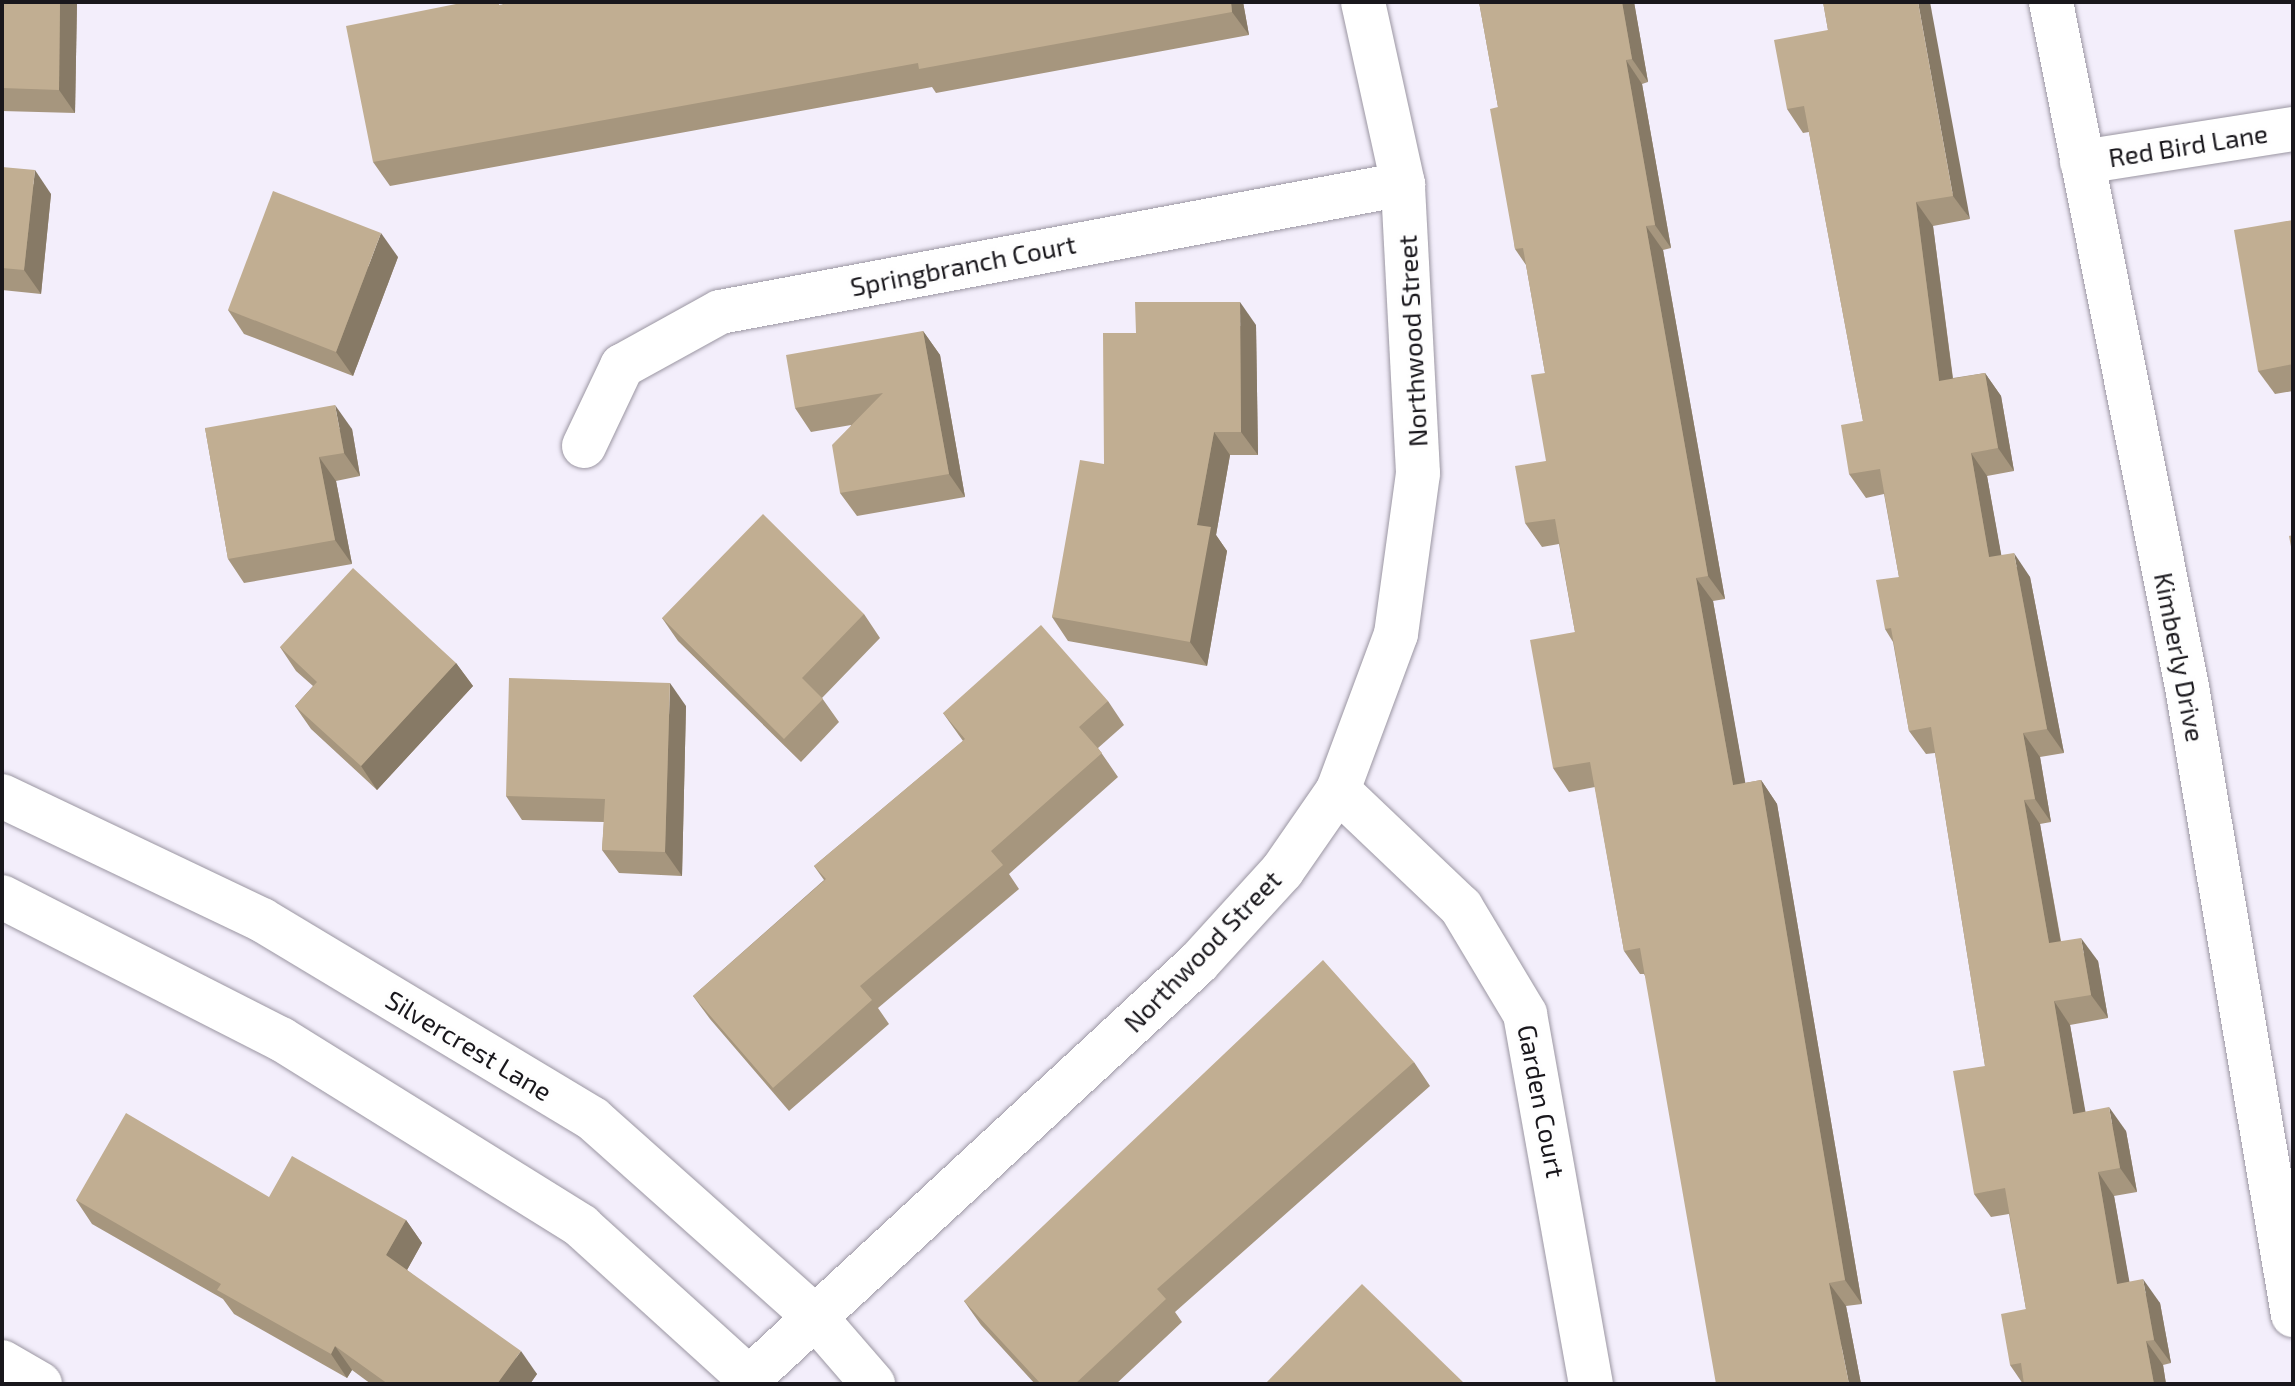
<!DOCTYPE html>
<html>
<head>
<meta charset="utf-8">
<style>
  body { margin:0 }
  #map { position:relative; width:2295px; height:1386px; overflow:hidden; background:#f3eefb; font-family:"Exo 2",sans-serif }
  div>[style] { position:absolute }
  .roads { filter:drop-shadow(0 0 2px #9b96a2) drop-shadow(0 0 2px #9b96a2) }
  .street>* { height:44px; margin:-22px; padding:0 22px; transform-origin:22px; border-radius:22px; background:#fff }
  .secondary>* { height:44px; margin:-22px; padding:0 22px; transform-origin:22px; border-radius:22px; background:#fff }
  .wall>* { inset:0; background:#a6967e }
  .shaded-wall>* { inset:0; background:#877a66 }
  .building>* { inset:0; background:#c1ae92 }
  span { translate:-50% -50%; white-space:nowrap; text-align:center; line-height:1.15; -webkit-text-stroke:7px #fefefe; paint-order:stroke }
  .street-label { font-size:26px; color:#19171c }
  .frame { position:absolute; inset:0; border:4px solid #19171c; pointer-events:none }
</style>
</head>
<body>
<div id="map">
  <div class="roads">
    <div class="street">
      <div style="left:2051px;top:2px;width:698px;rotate:78.77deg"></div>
      <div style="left:2187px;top:687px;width:637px;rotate:80.42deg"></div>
      <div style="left:2082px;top:162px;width:214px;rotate:-8.9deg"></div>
      <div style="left:584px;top:446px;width:89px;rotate:-64.6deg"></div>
      <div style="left:622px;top:366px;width:112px;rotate:-28.9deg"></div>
      <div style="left:720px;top:312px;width:695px;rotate:-10.61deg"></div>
      <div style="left:1338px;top:790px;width:170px;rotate:43.6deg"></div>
      <div style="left:1461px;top:907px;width:125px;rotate:59.1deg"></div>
      <div style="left:1525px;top:1014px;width:376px;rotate:79.9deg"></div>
      <div style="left:2px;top:1362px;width:44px;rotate:30.1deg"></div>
      <div style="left:743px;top:1384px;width:620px;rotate:-42.78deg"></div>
      <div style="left:1198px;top:963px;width:125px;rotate:-47.6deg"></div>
      <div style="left:1282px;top:871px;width:98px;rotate:-55.3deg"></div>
      <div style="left:1338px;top:790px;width:166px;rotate:-69.6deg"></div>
      <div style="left:1396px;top:634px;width:162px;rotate:-82.2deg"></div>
      <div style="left:1418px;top:473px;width:289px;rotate:-93deg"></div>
      <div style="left:1403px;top:184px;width:186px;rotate:-102.4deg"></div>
    </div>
    <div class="secondary">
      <div style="left:2px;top:796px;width:288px;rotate:25.5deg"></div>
      <div style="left:262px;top:920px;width:386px;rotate:31deg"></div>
      <div style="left:593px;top:1119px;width:297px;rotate:41.7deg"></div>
      <div style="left:815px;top:1317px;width:89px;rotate:49.1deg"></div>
      <div style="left:2px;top:897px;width:313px;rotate:27deg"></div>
      <div style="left:281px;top:1039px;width:354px;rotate:31.9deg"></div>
      <div style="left:581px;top:1226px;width:235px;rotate:42.2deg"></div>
    </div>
  </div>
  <div class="wall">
    <div style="clip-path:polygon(2px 2px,77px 2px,75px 113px,2px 111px)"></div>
    <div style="clip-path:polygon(515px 2px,1243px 2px,1249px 35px,936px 93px,932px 87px,390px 186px,373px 162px,503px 4px)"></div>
    <div style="clip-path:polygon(1479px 2px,1634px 2px,1648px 82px,1642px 84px,1671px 248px,1663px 250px,1725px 599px,1713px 601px,1745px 783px,1761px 780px,1777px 804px,1862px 1304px,1846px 1306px,1861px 1384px,1644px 974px,1640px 974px,1624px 951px,1595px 787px,1569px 792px,1553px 768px,1575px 632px,1559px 544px,1542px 547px,1525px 523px,1546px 461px,1545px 373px,1526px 265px,1515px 249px,1498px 107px)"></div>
    <div style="clip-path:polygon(1823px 2px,1970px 219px,1933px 226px,1953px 378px,1985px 373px,2001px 396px,2014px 471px,1987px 476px,2001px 555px,2030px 577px,2064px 753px,2040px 757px,2051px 822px,2040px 824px,2061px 941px,2098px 961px,2108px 1018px,2070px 1025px,2085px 1112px,2126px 1131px,2137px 1192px,2114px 1196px,2129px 1282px,2160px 1303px,2171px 1363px,2163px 1365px,2166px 1384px,2023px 1384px,2010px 1365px,2026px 1309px,2009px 1214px,1991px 1217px,1974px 1194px,1985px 1066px,1935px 753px,1926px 754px,1909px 731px,1893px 642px,1885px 629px,1899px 577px,1884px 494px,1866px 498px,1849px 474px,1863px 421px,1809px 132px,1803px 133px,1787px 109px,1828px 30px)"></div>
    <div style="clip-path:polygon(2px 167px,51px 194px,41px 294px,2px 290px)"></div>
    <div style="clip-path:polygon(2293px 220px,2293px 391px,2275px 394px,2258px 371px)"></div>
    <div style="clip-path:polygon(398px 257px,353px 376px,244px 334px,228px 310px)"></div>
    <div style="clip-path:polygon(1256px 325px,1258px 455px,1230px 455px,1216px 535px,1227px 551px,1207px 666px,1068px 641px,1052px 617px,1104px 464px,1136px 333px)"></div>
    <div style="clip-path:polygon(923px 331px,940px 355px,965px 497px,857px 516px,840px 493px,851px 425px,811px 432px,795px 408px)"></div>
    <div style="clip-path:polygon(205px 428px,352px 429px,360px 476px,336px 481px,352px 564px,244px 583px,228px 559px)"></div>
    <div style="clip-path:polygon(864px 614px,880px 638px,822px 698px,839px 722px,801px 762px,678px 641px,662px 618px)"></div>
    <div style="clip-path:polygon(280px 647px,456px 663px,473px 686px,377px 790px,311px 729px,295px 706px,313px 686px,296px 671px)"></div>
    <div style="clip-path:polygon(1108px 701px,1124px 725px,1098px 748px,1118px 777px,1009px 874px,1019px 889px,878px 1008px,889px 1024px,789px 1111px,710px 1019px,693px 996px,824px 880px,814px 866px,963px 741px,943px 713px)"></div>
    <div style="clip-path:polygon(686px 706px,682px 876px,619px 873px,602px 850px,604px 822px,522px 820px,506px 796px)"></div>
    <div style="clip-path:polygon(1414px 1062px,1430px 1086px,1175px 1312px,1182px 1322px,1116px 1384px,1035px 1384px,981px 1325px,964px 1301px)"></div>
    <div style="clip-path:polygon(269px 1197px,406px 1220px,422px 1243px,407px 1270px,537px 1374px,530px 1384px,371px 1384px,352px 1370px,347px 1378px,234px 1314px,223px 1299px,92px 1224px,76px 1200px)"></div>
  </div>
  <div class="shaded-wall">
    <div style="clip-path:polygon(60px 2px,77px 2px,75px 113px,59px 90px)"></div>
    <div style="clip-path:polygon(1231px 2px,1243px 2px,1249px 35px,1232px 12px)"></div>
    <div style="clip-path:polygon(1622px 2px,1634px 2px,1648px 82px,1632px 59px)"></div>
    <div style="clip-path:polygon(1918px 2px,1930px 2px,1970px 219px,1953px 196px)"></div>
    <div style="clip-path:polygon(1626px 60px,1642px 84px,1671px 248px,1655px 225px)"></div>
    <div style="clip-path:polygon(35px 170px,51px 194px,41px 294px,24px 270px)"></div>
    <div style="clip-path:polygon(1916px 202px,1933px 226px,1956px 404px,1939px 381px)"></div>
    <div style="clip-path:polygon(1646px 226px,1663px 250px,1725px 599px,1708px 576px)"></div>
    <div style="clip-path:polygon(381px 233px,398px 257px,353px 376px,336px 352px)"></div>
    <div style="clip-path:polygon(1240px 302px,1256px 325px,1258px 455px,1241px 432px)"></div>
    <div style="clip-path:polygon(923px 331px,940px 355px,965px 497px,949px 474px)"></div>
    <div style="clip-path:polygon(1985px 373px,2001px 396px,2014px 471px,1998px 448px)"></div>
    <div style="clip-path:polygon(335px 405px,352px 429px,360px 476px,344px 453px)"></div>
    <div style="clip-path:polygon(1214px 432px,1230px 455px,1216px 535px,1227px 551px,1207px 666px,1190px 642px,1197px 525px)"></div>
    <div style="clip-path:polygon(1971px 453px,1987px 476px,2006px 581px,1989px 557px)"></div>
    <div style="clip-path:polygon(319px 457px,336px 481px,352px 564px,335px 540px)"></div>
    <div style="clip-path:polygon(2014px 553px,2030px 577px,2064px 753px,2047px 729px)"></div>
    <div style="clip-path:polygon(1696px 578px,1713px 601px,1750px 809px,1733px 785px)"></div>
    <div style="clip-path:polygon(456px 663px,473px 686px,377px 790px,361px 766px)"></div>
    <div style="clip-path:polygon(670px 683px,686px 706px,682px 876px,665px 852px)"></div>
    <div style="clip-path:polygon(2023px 733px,2040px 757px,2051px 822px,2035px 799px)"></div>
    <div style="clip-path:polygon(1761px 780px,1777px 804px,1862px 1304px,1845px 1280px)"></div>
    <div style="clip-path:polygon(2024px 800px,2040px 824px,2065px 967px,2049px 943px)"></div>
    <div style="clip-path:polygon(2081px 938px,2098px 961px,2108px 1018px,2091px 995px)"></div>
    <div style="clip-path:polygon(2054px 1001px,2070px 1025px,2090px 1137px,2073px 1114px)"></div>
    <div style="clip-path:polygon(2109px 1107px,2126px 1131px,2137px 1192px,2120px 1168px)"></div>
    <div style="clip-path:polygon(2098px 1172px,2114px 1196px,2134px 1307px,2117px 1284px)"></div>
    <div style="clip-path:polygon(406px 1220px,422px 1243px,402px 1279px,386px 1255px)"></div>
    <div style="clip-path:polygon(2143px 1279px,2160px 1303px,2171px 1363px,2154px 1340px)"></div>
    <div style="clip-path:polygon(1829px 1283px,1846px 1306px,1861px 1384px,1849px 1384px)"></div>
    <div style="clip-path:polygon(2146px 1341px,2163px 1365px,2166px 1384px,2154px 1384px)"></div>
    <div style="clip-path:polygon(335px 1346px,352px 1370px,347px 1378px,331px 1354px)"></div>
    <div style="clip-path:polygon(521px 1351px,537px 1374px,530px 1384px,497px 1384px)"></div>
  </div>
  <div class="building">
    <div style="clip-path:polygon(2px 2px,60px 2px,59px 90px,2px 88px)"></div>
    <div style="clip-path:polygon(466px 2px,499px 2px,499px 5px,515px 2px,1231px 2px,1232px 12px,919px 69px,918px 63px,373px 162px,346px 26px)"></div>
    <div style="clip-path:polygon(1479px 2px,1622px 2px,1632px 59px,1626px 60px,1655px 225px,1646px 226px,1708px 576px,1696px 578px,1733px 785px,1761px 780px,1845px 1280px,1829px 1283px,1849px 1384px,1716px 1384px,1640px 948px,1624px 951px,1590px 762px,1553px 768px,1530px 640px,1575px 632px,1555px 519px,1525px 523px,1515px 466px,1546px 461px,1531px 375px,1545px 373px,1523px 248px,1515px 249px,1490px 109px,1498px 107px)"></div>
    <div style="clip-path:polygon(1823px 2px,1918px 2px,1953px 196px,1916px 202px,1939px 381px,1985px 373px,1998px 448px,1971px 453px,1989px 557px,2014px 553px,2047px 729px,2023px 733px,2035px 799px,2024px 800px,2049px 943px,2081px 938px,2091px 995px,2054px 1001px,2073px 1114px,2109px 1107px,2120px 1168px,2098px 1172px,2117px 1284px,2143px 1279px,2154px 1340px,2146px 1341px,2154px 1384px,2024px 1384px,2021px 1363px,2010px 1365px,2001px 1314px,2026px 1309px,2005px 1188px,1974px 1194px,1953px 1071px,1985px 1066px,1931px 727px,1909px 731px,1891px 628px,1885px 629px,1876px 580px,1899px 577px,1880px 469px,1849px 474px,1841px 425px,1863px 421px,1804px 106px,1787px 109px,1774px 40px,1828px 30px)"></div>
    <div style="clip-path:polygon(2px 167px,35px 170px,24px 270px,2px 268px)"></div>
    <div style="clip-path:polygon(273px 191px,381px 233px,336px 352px,228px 310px)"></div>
    <div style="clip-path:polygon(2293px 220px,2293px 364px,2258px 371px,2234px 230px)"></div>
    <div style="clip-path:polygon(1135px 302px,1240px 302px,1241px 432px,1214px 432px,1197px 525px,1211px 527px,1190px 642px,1052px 617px,1080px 460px,1104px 464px,1103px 333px,1136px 333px)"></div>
    <div style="clip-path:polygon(923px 331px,949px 474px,840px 493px,832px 445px,883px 393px,795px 408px,786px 355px)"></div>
    <div style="clip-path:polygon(335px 405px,344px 453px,319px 457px,335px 540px,228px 559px,205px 428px)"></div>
    <div style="clip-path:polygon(763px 514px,864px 614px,802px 678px,823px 699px,784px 739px,662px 618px)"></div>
    <div style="clip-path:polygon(2293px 535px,2293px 557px,2289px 536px)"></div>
    <div style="clip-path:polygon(353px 568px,456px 663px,361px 766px,295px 706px,317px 682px,280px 647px)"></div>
    <div style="clip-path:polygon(1041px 625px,1108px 701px,1079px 727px,1102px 753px,991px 851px,1003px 865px,860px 986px,872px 1000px,773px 1088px,693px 996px,826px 879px,814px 866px,965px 739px,943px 713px)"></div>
    <div style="clip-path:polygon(509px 678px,670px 683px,665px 852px,602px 850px,605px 799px,506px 796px)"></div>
    <div style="clip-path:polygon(1323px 960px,1414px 1062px,1157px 1289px,1166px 1299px,1075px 1384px,1041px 1384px,964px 1301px)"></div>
    <div style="clip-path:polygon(126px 1113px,269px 1197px,292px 1156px,406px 1220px,386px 1255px,521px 1351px,497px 1384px,388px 1384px,335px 1346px,331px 1354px,217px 1290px,221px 1284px,76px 1200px)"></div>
    <div style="clip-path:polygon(1362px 1284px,1465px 1384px,1265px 1384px)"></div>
  </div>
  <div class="street-label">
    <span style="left:2188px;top:145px;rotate:-9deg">Red Bird Lane</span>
    <span style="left:963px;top:265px;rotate:-11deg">Springbranch Court</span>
    <span style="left:1412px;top:341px;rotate:-93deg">Northwood Street</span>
    <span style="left:2180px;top:657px;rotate:79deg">Kimberly Drive</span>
    <span style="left:1202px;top:951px;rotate:-46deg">Northwood Street</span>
    <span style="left:469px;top:1045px;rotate:31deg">Silvercrest Lane</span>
    <span style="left:1542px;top:1101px;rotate:79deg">Garden Court</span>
  </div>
  <div class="frame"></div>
</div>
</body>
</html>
